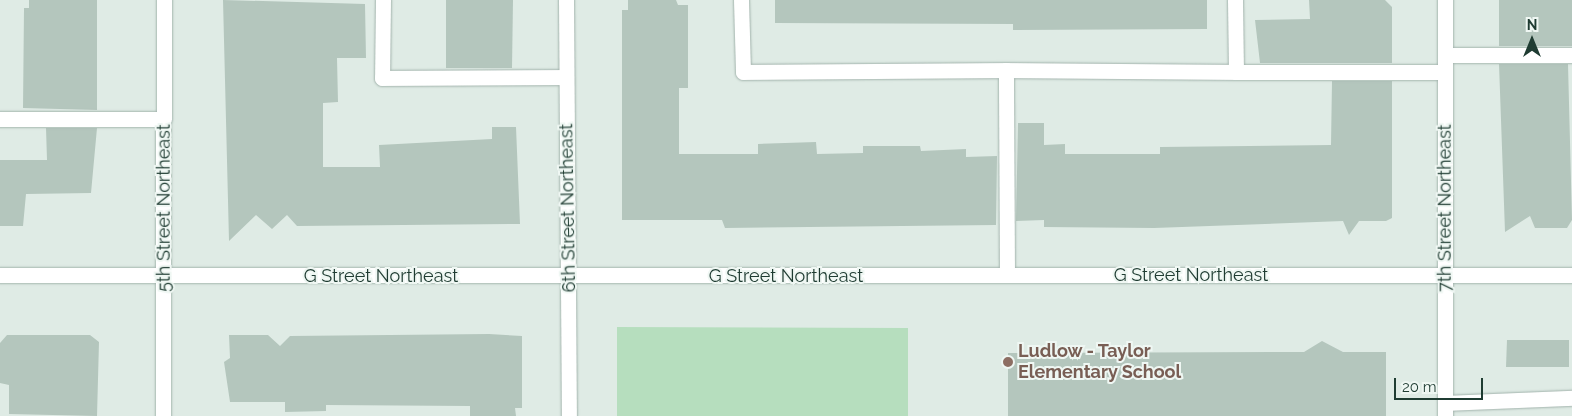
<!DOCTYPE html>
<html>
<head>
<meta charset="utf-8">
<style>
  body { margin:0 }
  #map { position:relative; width:1572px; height:416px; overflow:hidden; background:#dfebe5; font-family:Raleway,sans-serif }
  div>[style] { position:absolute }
  .green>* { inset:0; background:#b6debe }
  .building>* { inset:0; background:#b4c6bd }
  .roads { filter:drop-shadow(0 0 1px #a2b3ac) drop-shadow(0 0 1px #a2b3ac) }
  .lane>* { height:15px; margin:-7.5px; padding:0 7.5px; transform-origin:7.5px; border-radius:7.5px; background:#fff }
  .street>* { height:15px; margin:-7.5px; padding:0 7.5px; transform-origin:7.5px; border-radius:7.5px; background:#fff }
  .secondary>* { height:15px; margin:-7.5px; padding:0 7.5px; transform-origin:7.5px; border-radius:7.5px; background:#fff }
  .dots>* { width:14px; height:14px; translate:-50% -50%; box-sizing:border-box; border:2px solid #eff7f3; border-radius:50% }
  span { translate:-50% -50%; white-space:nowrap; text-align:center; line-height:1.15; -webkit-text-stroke:4px #eff7f3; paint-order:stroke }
  .street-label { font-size:18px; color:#1f3c32 }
  .education-label { font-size:18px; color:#785e54; font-weight:700 }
  .left { translate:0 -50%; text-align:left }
  .north { position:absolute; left:1507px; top:15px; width:50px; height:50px; -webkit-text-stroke:4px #eff7f3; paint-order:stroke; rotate:0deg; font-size:14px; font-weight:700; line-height:20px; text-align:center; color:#1f3c32 }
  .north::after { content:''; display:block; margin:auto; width:18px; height:22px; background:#1f3c32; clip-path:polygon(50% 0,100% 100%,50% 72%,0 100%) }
  .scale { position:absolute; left:1394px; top:378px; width:89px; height:22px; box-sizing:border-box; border:2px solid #1f3c32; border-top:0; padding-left:6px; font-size:15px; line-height:18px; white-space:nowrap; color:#1f3c32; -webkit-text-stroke:4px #eff7f3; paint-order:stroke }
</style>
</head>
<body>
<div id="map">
  <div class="green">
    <div style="clip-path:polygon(617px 327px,908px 328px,908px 416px,617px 416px)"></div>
  </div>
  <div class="building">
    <div style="clip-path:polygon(29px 0,97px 0,97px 110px,23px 108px,24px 8px,29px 8px)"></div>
    <div style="clip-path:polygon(223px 0,365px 4px,366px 58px,337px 58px,338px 102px,323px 103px,323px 167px,380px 167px,379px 145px,492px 139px,492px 127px,516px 127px,520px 224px,297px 226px,287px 215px,272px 229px,256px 215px,229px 241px)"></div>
    <div style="clip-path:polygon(446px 0,513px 0,512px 68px,446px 68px)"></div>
    <div style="clip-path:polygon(628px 0,676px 0,678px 5px,688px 5px,688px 88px,679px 88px,679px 154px,758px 154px,758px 144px,816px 142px,817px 154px,863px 153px,863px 146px,920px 146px,921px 151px,966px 149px,966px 157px,997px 156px,996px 225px,725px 228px,722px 220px,622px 220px,622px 10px,628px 10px)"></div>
    <div style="clip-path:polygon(775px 0,1207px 0,1207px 29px,1013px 30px,1013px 24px,775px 23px)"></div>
    <div style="clip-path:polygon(1309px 0,1385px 0,1392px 7px,1392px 63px,1260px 63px,1255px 20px,1310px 19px)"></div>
    <div style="clip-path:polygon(1499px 0,1572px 0,1572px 46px,1499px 46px)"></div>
    <div style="clip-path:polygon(1499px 64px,1568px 64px,1572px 220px,1567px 228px,1535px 228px,1530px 216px,1505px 232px)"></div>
    <div style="clip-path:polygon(1332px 81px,1392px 81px,1392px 218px,1386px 221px,1359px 221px,1349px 235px,1343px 221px,1154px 228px,1044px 227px,1044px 220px,1016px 221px,1018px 123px,1044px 123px,1044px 145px,1065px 144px,1065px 154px,1160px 154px,1160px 147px,1331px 145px)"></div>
    <div style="clip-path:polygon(46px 128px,97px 128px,91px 193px,26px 194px,23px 226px,0 226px,0 160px,47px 160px)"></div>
    <div style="clip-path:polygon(489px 334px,522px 336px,522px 408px,515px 408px,516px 416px,470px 416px,470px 406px,326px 405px,326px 411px,285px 412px,285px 402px,230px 402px,224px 362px,230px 358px,229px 335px,268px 335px,280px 346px,290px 336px)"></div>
    <div style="clip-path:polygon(7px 335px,90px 335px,99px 342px,97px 416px,9px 414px,9px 385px,0 383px,0 343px)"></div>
    <div style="clip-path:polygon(1507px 340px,1569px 340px,1569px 367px,1506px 367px)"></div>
    <div style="clip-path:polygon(1322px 341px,1343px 352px,1386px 352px,1386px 416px,1008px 416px,1008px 353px,1304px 352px)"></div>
  </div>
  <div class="roads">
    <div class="lane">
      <div style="left:383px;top:0;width:78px;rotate:90.7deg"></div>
      <div style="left:382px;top:78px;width:184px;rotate:-0.3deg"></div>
      <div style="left:741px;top:0;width:72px;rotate:88.4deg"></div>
      <div style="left:743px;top:72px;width:263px;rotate:-0.4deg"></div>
      <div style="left:1445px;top:55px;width:127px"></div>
      <div style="left:1236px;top:72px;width:209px"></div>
      <div style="left:0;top:119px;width:164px"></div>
      <div style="left:1007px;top:275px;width:205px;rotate:-90.3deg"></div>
      <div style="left:1006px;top:70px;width:230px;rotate:0.5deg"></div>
      <div style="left:1236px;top:72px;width:72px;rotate:-90.8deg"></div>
      <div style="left:1445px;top:403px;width:127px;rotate:-2.3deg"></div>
    </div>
    <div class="street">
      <div style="left:0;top:275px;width:1572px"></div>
      <div style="left:163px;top:416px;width:416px;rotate:-89.9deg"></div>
      <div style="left:1445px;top:416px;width:416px;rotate:-90deg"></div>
    </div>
    <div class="secondary">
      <div style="left:566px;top:0;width:416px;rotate:89.6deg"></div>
    </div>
  </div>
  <div class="dots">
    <div style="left:1008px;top:362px;background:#8d6e63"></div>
  </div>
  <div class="street-label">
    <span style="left:164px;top:208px;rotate:-90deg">5th Street Northeast</span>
    <span style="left:568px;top:208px;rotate:-91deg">6th Street Northeast</span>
    <span style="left:1445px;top:208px;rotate:-90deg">7th Street Northeast</span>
    <span style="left:1191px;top:275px">G Street Northeast</span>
    <span style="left:381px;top:276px">G Street Northeast</span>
    <span style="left:786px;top:276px">G Street Northeast</span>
  </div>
  <div class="education-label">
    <span class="left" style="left:1018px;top:362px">Ludlow - Taylor<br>Elementary School</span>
  </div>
  <div class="north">N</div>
  <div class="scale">20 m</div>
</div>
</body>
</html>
